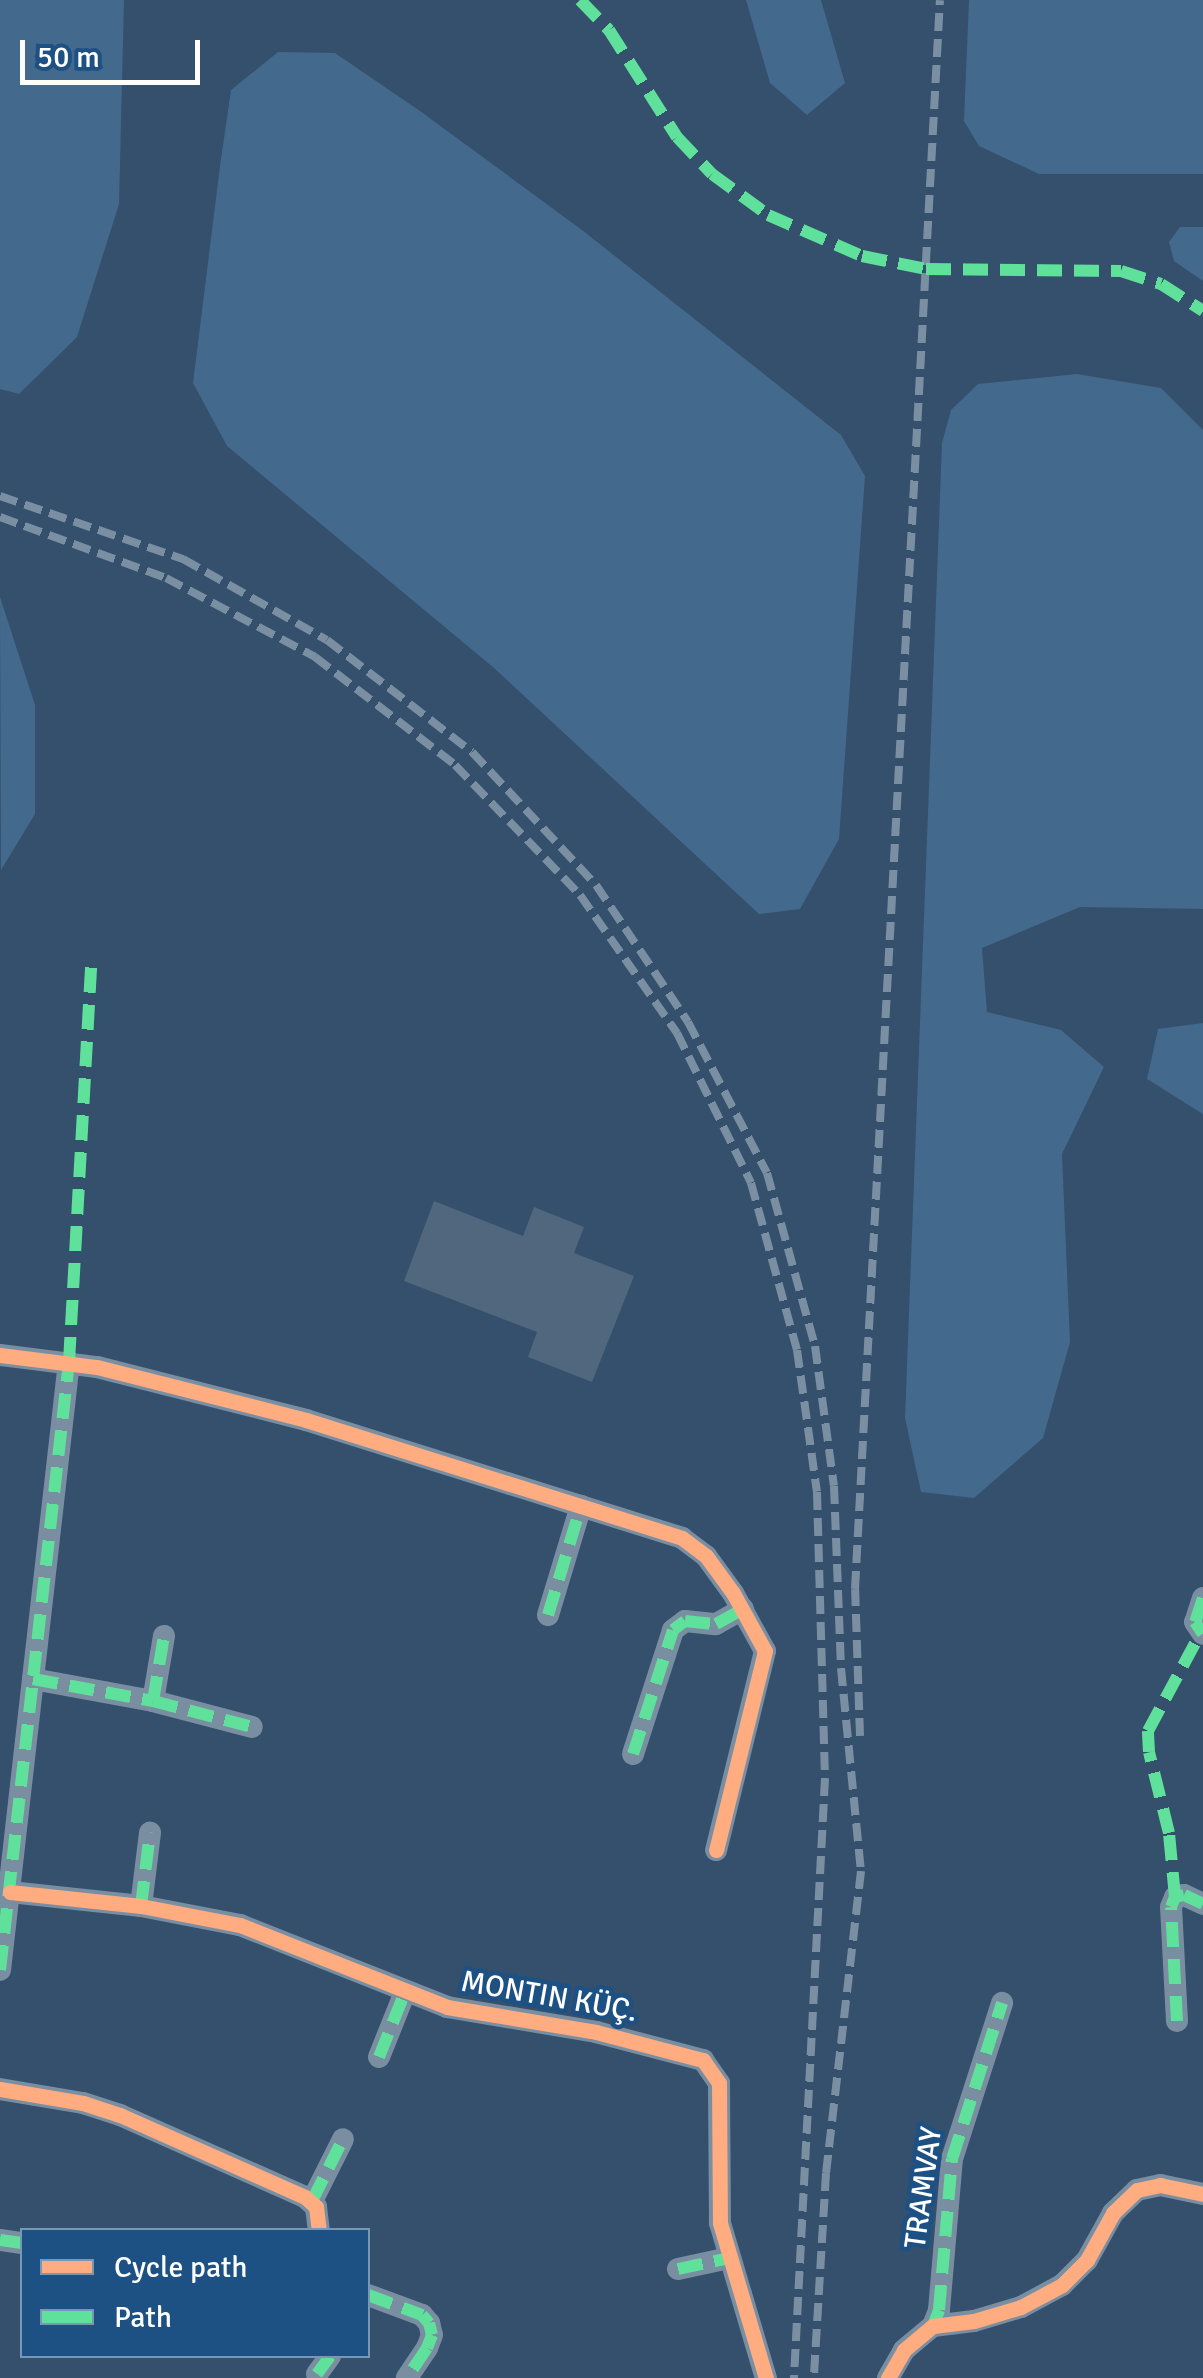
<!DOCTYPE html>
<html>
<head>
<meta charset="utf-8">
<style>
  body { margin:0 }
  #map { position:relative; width:1203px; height:2378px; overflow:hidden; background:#34506c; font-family:Signika,sans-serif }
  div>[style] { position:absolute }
  .water>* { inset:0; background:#43698c }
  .building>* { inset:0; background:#50677d }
  .minor>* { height:22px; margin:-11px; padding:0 11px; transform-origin:11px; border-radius:11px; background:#7a8ea2 }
  .rail>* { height:8px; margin-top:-4px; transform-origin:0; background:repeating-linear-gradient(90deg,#7b8fa2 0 18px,transparent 0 26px) }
  .quiet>* { height:12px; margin-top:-6px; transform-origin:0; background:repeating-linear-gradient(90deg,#60e19b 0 25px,transparent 0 37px) }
  .cycleway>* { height:15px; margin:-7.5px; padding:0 7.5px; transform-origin:7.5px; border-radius:7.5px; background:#ffac80 }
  span { translate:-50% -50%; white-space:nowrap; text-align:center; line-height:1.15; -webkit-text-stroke:9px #1d5183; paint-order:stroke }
  .street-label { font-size:30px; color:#fff }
  .legend { position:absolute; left:20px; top:2228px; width:350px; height:130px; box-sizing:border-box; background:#1d5183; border:2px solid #7797b5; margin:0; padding:12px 18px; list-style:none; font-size:30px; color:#fff }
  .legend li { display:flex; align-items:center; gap:20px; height:50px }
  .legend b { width:50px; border:2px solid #7797b5 }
  .scale { position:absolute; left:20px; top:40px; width:180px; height:45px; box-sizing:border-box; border:5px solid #fff; border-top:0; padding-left:12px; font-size:30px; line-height:35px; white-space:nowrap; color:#fff; -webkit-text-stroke:8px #1d5183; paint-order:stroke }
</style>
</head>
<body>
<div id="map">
  <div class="water">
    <div style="clip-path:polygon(0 0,124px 0,119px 204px,77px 337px,19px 394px,0 389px)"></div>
    <div style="clip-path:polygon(746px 0,821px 0,845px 83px,807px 115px,770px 83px)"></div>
    <div style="clip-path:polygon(969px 0,1203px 0,1203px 174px,1039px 174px,979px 146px,964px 121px)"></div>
    <div style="clip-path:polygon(278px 52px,335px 53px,420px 111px,582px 230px,841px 435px,865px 476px,839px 839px,800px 909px,759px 914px,494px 668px,227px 446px,193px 383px,220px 166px,231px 90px)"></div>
    <div style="clip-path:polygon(1180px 227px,1203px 227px,1203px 281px,1174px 261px,1169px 242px)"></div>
    <div style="clip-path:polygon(1077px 374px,1161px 388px,1203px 430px,1203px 909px,1080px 907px,982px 948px,987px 1012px,1061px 1030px,1104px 1067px,1062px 1154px,1070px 1342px,1043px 1438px,974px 1498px,921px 1492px,905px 1418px,942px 443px,951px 410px,978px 384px)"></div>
    <div style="clip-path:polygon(0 597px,35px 705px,35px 814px,1px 870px)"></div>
    <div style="clip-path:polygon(1203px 1023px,1203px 1114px,1147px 1079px,1158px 1029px)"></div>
  </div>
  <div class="building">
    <div style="clip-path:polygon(434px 1201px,523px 1236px,534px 1207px,584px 1227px,574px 1253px,634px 1276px,592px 1382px,528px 1357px,537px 1332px,404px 1281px)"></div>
  </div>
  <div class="minor">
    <div style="left:0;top:1355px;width:98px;rotate:7.1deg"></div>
    <div style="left:97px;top:1367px;width:216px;rotate:14.2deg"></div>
    <div style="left:306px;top:1420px;width:394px;rotate:17.4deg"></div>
    <div style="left:682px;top:1538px;width:30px;rotate:37deg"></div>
    <div style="left:706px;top:1556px;width:46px;rotate:53.9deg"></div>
    <div style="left:733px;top:1593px;width:66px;rotate:61.1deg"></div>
    <div style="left:765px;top:1651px;width:205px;rotate:103.8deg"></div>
    <div style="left:1203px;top:1598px;width:25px;rotate:108deg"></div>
    <div style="left:1195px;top:1622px;width:14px;rotate:56deg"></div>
    <div style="left:548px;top:1615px;width:114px;rotate:-73.2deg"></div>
    <div style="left:33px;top:1679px;width:122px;rotate:10.4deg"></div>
    <div style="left:153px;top:1701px;width:102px;rotate:14.7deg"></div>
    <div style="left:153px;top:1701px;width:66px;rotate:-80.4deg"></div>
    <div style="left:633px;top:1754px;width:130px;rotate:-72.1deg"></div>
    <div style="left:673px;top:1630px;width:15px;rotate:-37deg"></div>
    <div style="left:685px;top:1621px;width:31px;rotate:6deg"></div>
    <div style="left:716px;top:1624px;width:31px;rotate:-29deg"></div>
    <div style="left:10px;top:1892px;width:132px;rotate:6.1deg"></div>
    <div style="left:141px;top:1906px;width:101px;rotate:10.9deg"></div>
    <div style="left:240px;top:1925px;width:223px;rotate:21.6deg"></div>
    <div style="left:447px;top:2007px;width:151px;rotate:9.5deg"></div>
    <div style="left:596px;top:2032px;width:111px;rotate:14.7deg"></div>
    <div style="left:703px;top:2060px;width:28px;rotate:55deg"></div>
    <div style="left:719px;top:2083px;width:140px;rotate:89.6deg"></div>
    <div style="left:720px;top:2223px;width:162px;rotate:73.5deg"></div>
    <div style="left:141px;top:1906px;width:74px;rotate:-83deg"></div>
    <div style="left:0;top:1970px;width:612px;rotate:-83.53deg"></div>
    <div style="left:1177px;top:2021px;width:114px;rotate:-93deg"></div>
    <div style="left:1171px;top:1907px;width:11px;rotate:-68deg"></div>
    <div style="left:1175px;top:1897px;width:9px;rotate:-13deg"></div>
    <div style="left:1184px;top:1895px;width:21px;rotate:25deg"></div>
    <div style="left:379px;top:2057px;width:70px;rotate:-68.2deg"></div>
    <div style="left:0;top:2089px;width:84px;rotate:9.6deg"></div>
    <div style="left:83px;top:2103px;width:39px;rotate:18deg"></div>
    <div style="left:120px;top:2115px;width:202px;rotate:23.9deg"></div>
    <div style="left:305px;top:2197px;width:15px;rotate:42deg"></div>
    <div style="left:316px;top:2207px;width:23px;rotate:83deg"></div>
    <div style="left:312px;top:2201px;width:69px;rotate:-63.4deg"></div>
    <div style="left:0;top:2240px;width:22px;rotate:8deg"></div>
    <div style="left:678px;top:2269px;width:52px;rotate:-12.2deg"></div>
    <div style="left:368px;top:2295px;width:58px;rotate:20.3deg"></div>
    <div style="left:422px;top:2315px;width:11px;rotate:49deg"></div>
    <div style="left:429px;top:2323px;width:12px;rotate:76deg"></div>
    <div style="left:432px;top:2335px;width:14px;rotate:111deg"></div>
    <div style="left:427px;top:2348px;width:36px;rotate:124deg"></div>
    <div style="left:933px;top:2326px;width:17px;rotate:-69deg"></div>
    <div style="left:939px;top:2310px;width:152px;rotate:-85.1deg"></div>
    <div style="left:952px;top:2159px;width:164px;rotate:-72.2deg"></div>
    <div style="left:317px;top:2374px;width:22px;rotate:-54deg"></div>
    <div style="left:888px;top:2378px;width:32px;rotate:-60deg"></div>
    <div style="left:904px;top:2350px;width:38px;rotate:-40deg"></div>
    <div style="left:933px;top:2326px;width:41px;rotate:-7deg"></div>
    <div style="left:974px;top:2321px;width:49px;rotate:-16.6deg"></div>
    <div style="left:1021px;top:2307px;width:47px;rotate:-28.2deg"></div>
    <div style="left:1062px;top:2285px;width:35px;rotate:-45deg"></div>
    <div style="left:1087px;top:2260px;width:54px;rotate:-61deg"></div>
    <div style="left:1113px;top:2213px;width:33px;rotate:-44deg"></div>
    <div style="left:1137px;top:2190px;width:24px;rotate:-12deg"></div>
    <div style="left:1160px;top:2185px;width:44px;rotate:11.8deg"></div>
  </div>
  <div class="rail">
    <div style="left:0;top:496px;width:194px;rotate:19deg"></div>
    <div style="left:183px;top:559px;width:165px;rotate:29.4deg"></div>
    <div style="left:327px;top:640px;width:183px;rotate:37.7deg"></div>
    <div style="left:472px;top:752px;width:182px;rotate:47deg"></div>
    <div style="left:596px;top:885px;width:165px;rotate:56.1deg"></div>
    <div style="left:688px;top:1022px;width:170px;rotate:62.4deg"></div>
    <div style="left:767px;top:1173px;width:180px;rotate:74.5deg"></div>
    <div style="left:815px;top:1346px;width:141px;rotate:82.3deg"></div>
    <div style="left:834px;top:1486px;width:182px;rotate:87.8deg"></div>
    <div style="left:841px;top:1668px;width:204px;rotate:84.4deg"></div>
    <div style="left:861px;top:1871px;width:304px;rotate:96.6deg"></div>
    <div style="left:826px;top:2173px;width:205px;rotate:93.4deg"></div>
    <div style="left:0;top:517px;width:177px;rotate:20.2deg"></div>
    <div style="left:166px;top:578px;width:169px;rotate:27.9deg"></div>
    <div style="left:315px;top:657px;width:177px;rotate:37.6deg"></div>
    <div style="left:455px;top:765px;width:180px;rotate:46.1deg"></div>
    <div style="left:580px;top:895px;width:169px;rotate:54.9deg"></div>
    <div style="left:677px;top:1033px;width:167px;rotate:63.7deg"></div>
    <div style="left:751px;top:1183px;width:173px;rotate:74.6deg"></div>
    <div style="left:797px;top:1350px;width:143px;rotate:82deg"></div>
    <div style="left:817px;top:1492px;width:286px;rotate:88.4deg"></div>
    <div style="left:825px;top:1778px;width:601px;rotate:92.96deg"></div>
    <div style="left:860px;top:1736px;width:147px;rotate:-91.9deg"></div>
    <div style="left:855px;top:1589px;width:1591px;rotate:-86.94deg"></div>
  </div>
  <div class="quiet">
    <div style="left:580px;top:0;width:42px;rotate:46deg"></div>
    <div style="left:609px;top:30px;width:127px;rotate:57.6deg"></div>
    <div style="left:677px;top:137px;width:51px;rotate:46.6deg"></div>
    <div style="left:712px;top:174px;width:69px;rotate:36.2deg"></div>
    <div style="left:768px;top:215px;width:103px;rotate:23.6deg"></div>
    <div style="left:862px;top:256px;width:65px;rotate:11.5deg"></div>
    <div style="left:926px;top:269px;width:195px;rotate:0.6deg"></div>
    <div style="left:1121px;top:271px;width:42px;rotate:18deg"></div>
    <div style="left:1161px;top:284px;width:50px;rotate:32.7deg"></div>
    <div style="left:1203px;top:1598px;width:25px;rotate:108deg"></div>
    <div style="left:1195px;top:1622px;width:14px;rotate:56deg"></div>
    <div style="left:548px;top:1615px;width:114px;rotate:-73.2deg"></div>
    <div style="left:33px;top:1679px;width:122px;rotate:10.4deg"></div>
    <div style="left:153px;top:1701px;width:102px;rotate:14.7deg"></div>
    <div style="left:153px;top:1701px;width:66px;rotate:-80.4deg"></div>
    <div style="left:633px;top:1754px;width:130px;rotate:-72.1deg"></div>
    <div style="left:673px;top:1630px;width:15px;rotate:-37deg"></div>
    <div style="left:685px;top:1621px;width:31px;rotate:6deg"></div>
    <div style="left:716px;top:1624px;width:31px;rotate:-29deg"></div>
    <div style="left:1175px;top:1897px;width:64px;rotate:-95.4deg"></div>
    <div style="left:1169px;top:1833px;width:83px;rotate:-103.9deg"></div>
    <div style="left:1149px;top:1752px;width:21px;rotate:-93deg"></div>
    <div style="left:1148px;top:1731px;width:112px;rotate:-61.8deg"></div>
    <div style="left:141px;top:1906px;width:74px;rotate:-83deg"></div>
    <div style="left:0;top:1970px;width:612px;rotate:-83.53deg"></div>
    <div style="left:69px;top:1362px;width:399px;rotate:-86.8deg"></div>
    <div style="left:1177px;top:2021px;width:114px;rotate:-93deg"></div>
    <div style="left:1171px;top:1907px;width:11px;rotate:-68deg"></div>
    <div style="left:1175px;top:1897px;width:9px;rotate:-13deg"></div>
    <div style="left:1184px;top:1895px;width:21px;rotate:25deg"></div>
    <div style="left:379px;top:2057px;width:70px;rotate:-68.2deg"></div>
    <div style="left:312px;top:2201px;width:69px;rotate:-63.4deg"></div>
    <div style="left:0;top:2240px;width:22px;rotate:8deg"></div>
    <div style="left:678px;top:2269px;width:52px;rotate:-12.2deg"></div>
    <div style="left:368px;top:2295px;width:58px;rotate:20.3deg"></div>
    <div style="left:422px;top:2315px;width:11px;rotate:49deg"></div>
    <div style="left:429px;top:2323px;width:12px;rotate:76deg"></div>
    <div style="left:432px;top:2335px;width:14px;rotate:111deg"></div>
    <div style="left:427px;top:2348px;width:36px;rotate:124deg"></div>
    <div style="left:933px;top:2326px;width:17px;rotate:-69deg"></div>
    <div style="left:939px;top:2310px;width:152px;rotate:-85.1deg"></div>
    <div style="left:952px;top:2159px;width:164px;rotate:-72.2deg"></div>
    <div style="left:317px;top:2374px;width:22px;rotate:-54deg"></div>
  </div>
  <div class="cycleway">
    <div style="left:0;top:1355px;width:98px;rotate:7.1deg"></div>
    <div style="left:97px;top:1367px;width:216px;rotate:14.2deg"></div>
    <div style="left:306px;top:1420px;width:394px;rotate:17.4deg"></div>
    <div style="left:682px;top:1538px;width:30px;rotate:37deg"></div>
    <div style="left:706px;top:1556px;width:46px;rotate:53.9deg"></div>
    <div style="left:733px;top:1593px;width:66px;rotate:61.1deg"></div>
    <div style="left:765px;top:1651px;width:205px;rotate:103.8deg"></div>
    <div style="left:10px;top:1892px;width:132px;rotate:6.1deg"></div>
    <div style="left:141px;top:1906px;width:101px;rotate:10.9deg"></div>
    <div style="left:240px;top:1925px;width:223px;rotate:21.6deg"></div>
    <div style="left:447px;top:2007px;width:151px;rotate:9.5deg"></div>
    <div style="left:596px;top:2032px;width:111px;rotate:14.7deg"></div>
    <div style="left:703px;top:2060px;width:28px;rotate:55deg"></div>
    <div style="left:719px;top:2083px;width:140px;rotate:89.6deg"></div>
    <div style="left:720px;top:2223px;width:162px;rotate:73.5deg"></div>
    <div style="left:0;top:2089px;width:84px;rotate:9.6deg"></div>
    <div style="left:83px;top:2103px;width:39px;rotate:18deg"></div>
    <div style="left:120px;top:2115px;width:202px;rotate:23.9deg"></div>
    <div style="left:305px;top:2197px;width:15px;rotate:42deg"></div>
    <div style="left:316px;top:2207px;width:23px;rotate:83deg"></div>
    <div style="left:888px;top:2378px;width:32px;rotate:-60deg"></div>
    <div style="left:904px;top:2350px;width:38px;rotate:-40deg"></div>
    <div style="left:933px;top:2326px;width:41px;rotate:-7deg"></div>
    <div style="left:974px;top:2321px;width:49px;rotate:-16.6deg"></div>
    <div style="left:1021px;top:2307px;width:47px;rotate:-28.2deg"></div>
    <div style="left:1062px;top:2285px;width:35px;rotate:-45deg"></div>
    <div style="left:1087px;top:2260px;width:54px;rotate:-61deg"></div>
    <div style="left:1113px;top:2213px;width:33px;rotate:-44deg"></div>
    <div style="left:1137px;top:2190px;width:24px;rotate:-12deg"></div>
    <div style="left:1160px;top:2185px;width:44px;rotate:11.8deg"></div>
  </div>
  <div class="street-label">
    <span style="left:549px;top:1997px;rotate:10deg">MONTIN KÜÇ.</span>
    <span style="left:924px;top:2188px;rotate:-82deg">TRAMVAY</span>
  </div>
  <ul class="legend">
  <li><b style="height:12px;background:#ffac80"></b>Cycle path</li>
  <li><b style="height:12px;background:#60e19b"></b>Path</li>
  </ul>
  <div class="scale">50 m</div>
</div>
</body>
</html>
